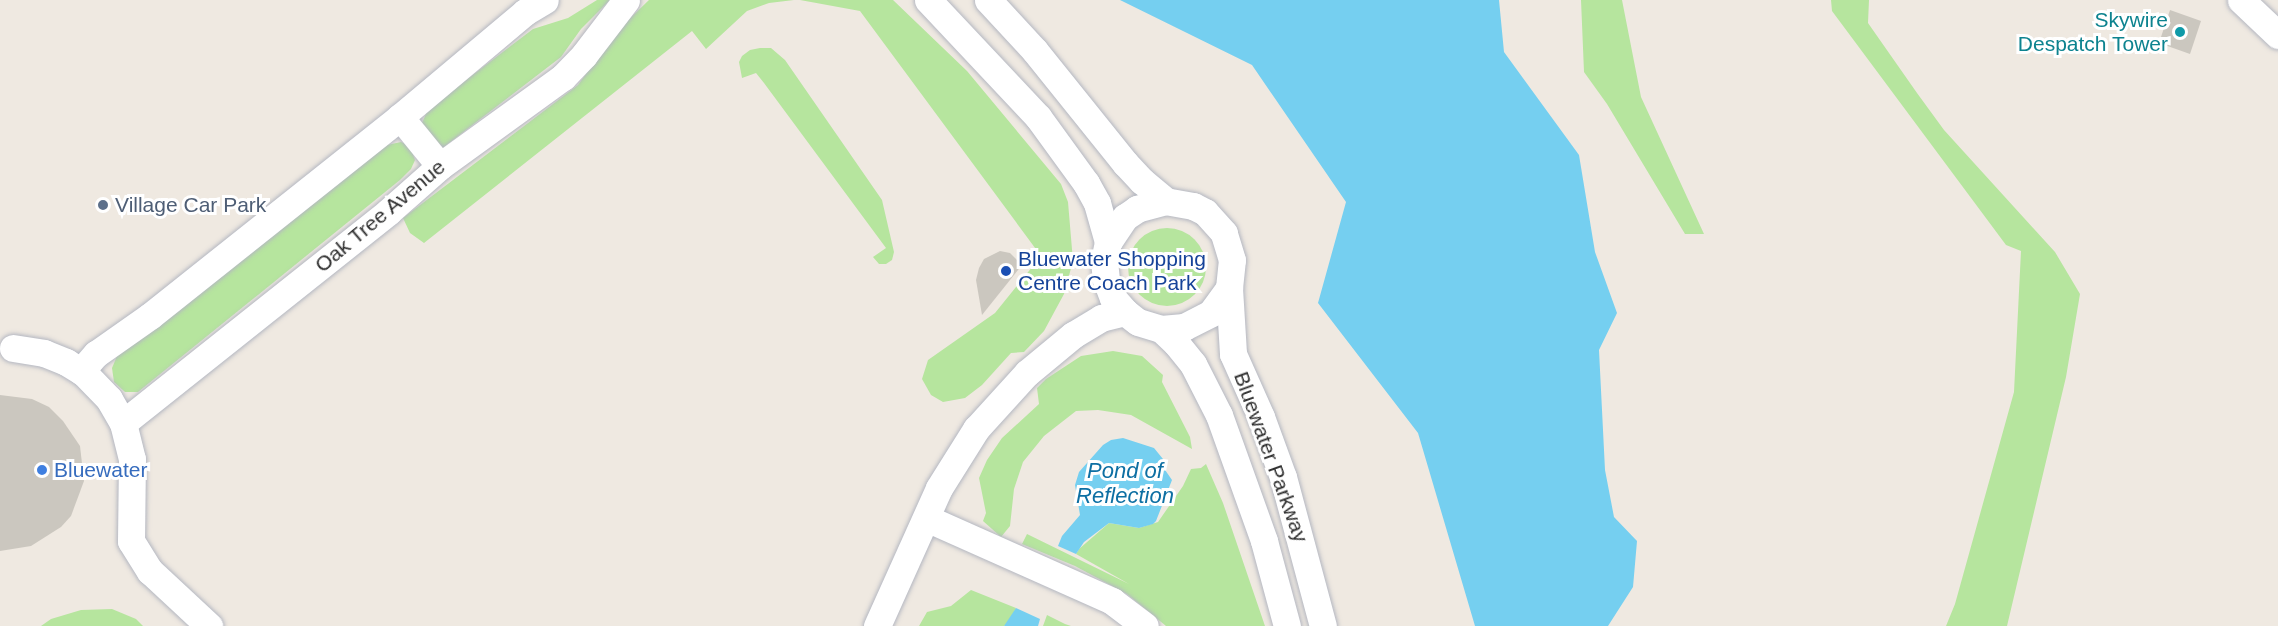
<!DOCTYPE html>
<html>
<head>
<meta charset="utf-8">
<style>
  body { margin:0 }
  #map { position:relative; width:2278px; height:626px; overflow:hidden; background:#efe9e1; font-family:Arial,sans-serif }
  div>[style] { position:absolute }
  .green>* { inset:0; background:#b6e59e }
  .round { border-radius:50% }
  .water>* { inset:0; background:#75cff0 }
  .building>* { inset:0; background:#cbc7bf }
  .roads { filter:drop-shadow(0 0 2px #b4b7c1) drop-shadow(0 0 2px #b4b7c1) }
  .minor>* { height:27px; margin:-13.5px; padding:0 13.5px; transform-origin:13.5px; border-radius:13.5px; background:#fff }
  .dots>* { width:16px; height:16px; translate:-50% -50%; box-sizing:border-box; border:3px solid #fff; border-radius:50% }
  span { translate:-50% -50%; white-space:nowrap; text-align:center; line-height:1.15; -webkit-text-stroke:6px #fff; paint-order:stroke }
  .culture-label { font-size:21px; color:#0d838f }
  .right { translate:-100% -50%; text-align:right }
  .service-label { font-size:21px; color:#4e5e75 }
  .left { translate:0 -50%; text-align:left }
  .street-label { font-size:21px; color:#2e2e2e }
  .transit-label { font-size:21px; color:#164399 }
  .shop-label { font-size:21px; color:#366cbe }
  .water-label { font-size:22px; color:#0d6fa3; font-style:italic }
</style>
</head>
<body>
<div id="map">
  <div class="green">
    <div style="clip-path:polygon(597px 0,610px 0,581px 29px,561px 57px,436px 153px,419px 130px,428px 109px,533px 29px,568px 18px)"></div>
    <div style="clip-path:polygon(649px 0,794px 0,769px 3px,747px 11px,706px 49px,692px 31px,424px 243px,410px 233px,403px 218px,578px 85px,617px 31px)"></div>
    <div style="clip-path:polygon(800px 0,893px 0,967px 71px,1061px 184px,1068px 202px,1073px 261px,1064px 294px,1044px 331px,1024px 352px,1011px 353px,982px 385px,965px 398px,943px 402px,931px 395px,922px 379px,928px 360px,995px 313px,1041px 256px,860px 11px)"></div>
    <div style="clip-path:polygon(1581px 0,1622px 0,1641px 97px,1704px 234px,1685px 234px,1607px 104px,1584px 72px)"></div>
    <div style="clip-path:polygon(1831px 0,1869px 0,1868px 23px,1917px 93px,1944px 130px,2055px 252px,2080px 294px,2066px 377px,2007px 626px,1946px 626px,1955px 604px,2014px 392px,2021px 251px,2006px 245px,1832px 11px)"></div>
    <div style="clip-path:polygon(760px 48px,771px 48px,785px 60px,882px 200px,894px 252px,892px 260px,886px 264px,879px 264px,873px 257px,886px 248px,764px 83px,756px 73px,742px 78px,739px 62px,742px 56px,750px 50px)"></div>
    <div style="clip-path:polygon(401px 142px,410px 146px,415px 160px,411px 169px,400px 180px,138px 392px,125px 392px,114px 382px,112px 368px,117px 356px,387px 145px)"></div>
    <div class="round" style="left:1128px;top:228px;width:78px;height:78px"></div>
    <div style="clip-path:polygon(1113px 351px,1142px 356px,1163px 375px,1162px 382px,1190px 437px,1192px 449px,1131px 415px,1098px 410px,1076px 411px,1044px 436px,1023px 462px,1014px 489px,1010px 526px,1001px 537px,983px 521px,986px 513px,979px 478px,987px 460px,1002px 438px,1039px 404px,1037px 388px,1046px 379px,1081px 356px)"></div>
    <div style="clip-path:polygon(1206px 464px,1223px 503px,1265px 626px,1166px 626px,1127px 594px,1075px 566px,1022px 544px,1027px 534px,1129px 584px,1076px 554px,1079px 549px,1109px 523px,1139px 528px,1158px 522px,1183px 486px,1191px 469px,1201px 468px)"></div>
    <div style="clip-path:polygon(971px 590px,1016px 608px,1009px 622px,1004px 626px,919px 626px,927px 612px,951px 606px)"></div>
    <div style="clip-path:polygon(112px 609px,136px 619px,143px 626px,41px 626px,51px 619px,81px 610px)"></div>
    <div style="clip-path:polygon(1047px 615px,1065px 624px,1071px 626px,1043px 626px)"></div>
  </div>
  <div class="water">
    <div style="clip-path:polygon(1120px 0,1499px 0,1504px 52px,1579px 155px,1595px 252px,1617px 313px,1599px 350px,1605px 470px,1614px 517px,1637px 541px,1633px 587px,1608px 626px,1475px 626px,1418px 433px,1318px 303px,1346px 202px,1252px 65px)"></div>
    <div style="clip-path:polygon(1123px 438px,1154px 448px,1163px 459px,1163px 467px,1172px 480px,1156px 521px,1153px 524px,1139px 528px,1109px 523px,1084px 542px,1076px 554px,1058px 546px,1062px 536px,1080px 515px,1075px 485px,1079px 472px,1103px 445px,1111px 440px)"></div>
    <div style="clip-path:polygon(1016px 608px,1040px 619px,1038px 626px,1004px 626px)"></div>
  </div>
  <div class="building">
    <div style="clip-path:polygon(2170px 10px,2201px 21px,2190px 54px,2159px 43px)"></div>
    <div style="clip-path:polygon(1000px 251px,1010px 253px,1022px 265px,982px 315px,976px 280px,979px 268px,984px 259px)"></div>
    <div style="clip-path:polygon(0 395px,32px 399px,49px 407px,63px 421px,80px 446px,84px 481px,71px 516px,61px 527px,31px 546px,0 551px)"></div>
  </div>
  <div class="roads">
    <div class="minor">
      <div style="left:928px;top:0;width:161px;rotate:46.8deg"></div>
      <div style="left:1038px;top:117px;width:82px;rotate:54deg"></div>
      <div style="left:1086px;top:183px;width:23px;rotate:61deg"></div>
      <div style="left:1097px;top:203px;width:41px;rotate:74.2deg"></div>
      <div style="left:1108px;top:242px;width:19px;rotate:102deg"></div>
      <div style="left:1104px;top:261px;width:19px;rotate:84deg"></div>
      <div style="left:1106px;top:280px;width:19px;rotate:69deg"></div>
      <div style="left:1113px;top:298px;width:18px;rotate:49deg"></div>
      <div style="left:1125px;top:312px;width:16px;rotate:38deg"></div>
      <div style="left:1138px;top:322px;width:24px;rotate:17deg"></div>
      <div style="left:1161px;top:329px;width:23px;rotate:-5deg"></div>
      <div style="left:1184px;top:327px;width:30px;rotate:-27deg"></div>
      <div style="left:1211px;top:313px;width:31px;rotate:-54deg"></div>
      <div style="left:1229px;top:288px;width:28px;rotate:-84deg"></div>
      <div style="left:1232px;top:260px;width:28px;rotate:-107deg"></div>
      <div style="left:1224px;top:233px;width:28px;rotate:-132deg"></div>
      <div style="left:1205px;top:212px;width:13px;rotate:-153deg"></div>
      <div style="left:1193px;top:206px;width:27px;rotate:-170deg"></div>
      <div style="left:1166px;top:201px;width:30px;rotate:165deg"></div>
      <div style="left:1137px;top:209px;width:14px;rotate:146deg"></div>
      <div style="left:1125px;top:217px;width:30px;rotate:124deg"></div>
      <div style="left:988px;top:0;width:69px;rotate:47.3deg"></div>
      <div style="left:1035px;top:51px;width:144px;rotate:51.2deg"></div>
      <div style="left:1125px;top:163px;width:25px;rotate:47deg"></div>
      <div style="left:1142px;top:181px;width:31px;rotate:40deg"></div>
      <div style="left:2241px;top:0;width:51px;rotate:43.4deg"></div>
      <div style="left:400px;top:117px;width:63px;rotate:50.8deg"></div>
      <div style="left:1229px;top:288px;width:66px;rotate:86.5deg"></div>
      <div style="left:1233px;top:354px;width:69px;rotate:66deg"></div>
      <div style="left:1261px;top:417px;width:64px;rotate:69.9deg"></div>
      <div style="left:1283px;top:477px;width:154px;rotate:75deg"></div>
      <div style="left:1161px;top:329px;width:21px;rotate:43deg"></div>
      <div style="left:1176px;top:343px;width:27px;rotate:51deg"></div>
      <div style="left:1193px;top:364px;width:57px;rotate:63deg"></div>
      <div style="left:1219px;top:415px;width:134px;rotate:70.3deg"></div>
      <div style="left:1264px;top:541px;width:88px;rotate:74.9deg"></div>
      <div style="left:13px;top:348px;width:31px;rotate:9deg"></div>
      <div style="left:44px;top:353px;width:24px;rotate:22deg"></div>
      <div style="left:66px;top:362px;width:21px;rotate:31deg"></div>
      <div style="left:84px;top:373px;width:36px;rotate:46deg"></div>
      <div style="left:109px;top:399px;width:28px;rotate:60deg"></div>
      <div style="left:123px;top:423px;width:37px;rotate:76deg"></div>
      <div style="left:132px;top:459px;width:82px;rotate:90.7deg"></div>
      <div style="left:131px;top:541px;width:36px;rotate:58deg"></div>
      <div style="left:150px;top:571px;width:81px;rotate:43deg"></div>
      <div style="left:81px;top:371px;width:23px;rotate:-49deg"></div>
      <div style="left:96px;top:354px;width:66px;rotate:-35.1deg"></div>
      <div style="left:150px;top:316px;width:320px;rotate:-38.5deg"></div>
      <div style="left:400px;top:117px;width:163px;rotate:-40deg"></div>
      <div style="left:525px;top:12px;width:23px;rotate:-31deg"></div>
      <div style="left:123px;top:423px;width:339px;rotate:-38.5deg"></div>
      <div style="left:388px;top:212px;width:69px;rotate:-41.5deg"></div>
      <div style="left:440px;top:166px;width:152px;rotate:-35.9deg"></div>
      <div style="left:563px;top:77px;width:30px;rotate:-46deg"></div>
      <div style="left:584px;top:55px;width:69px;rotate:-52.6deg"></div>
      <div style="left:926px;top:518px;width:204px;rotate:24deg"></div>
      <div style="left:1112px;top:601px;width:41px;rotate:37.1deg"></div>
      <div style="left:877px;top:626px;width:151px;rotate:-65.8deg"></div>
      <div style="left:939px;top:488px;width:70px;rotate:-57.9deg"></div>
      <div style="left:976px;top:429px;width:76px;rotate:-47.7deg"></div>
      <div style="left:1027px;top:373px;width:60px;rotate:-39.6deg"></div>
      <div style="left:1073px;top:335px;width:33px;rotate:-31deg"></div>
      <div style="left:1101px;top:318px;width:25px;rotate:-14deg"></div>
    </div>
  </div>
  <div class="dots">
    <div style="left:2180px;top:32px;background:#0f9aa8"></div>
    <div style="left:103px;top:205px;background:#5c6f8a"></div>
    <div style="left:1006px;top:271px;background:#1a4fb4"></div>
    <div style="left:42px;top:470px;background:#3f7fe0"></div>
  </div>
  <div class="culture-label">
    <span class="right" style="left:2168px;top:32px">Skywire<br>Despatch Tower</span>
  </div>
  <div class="service-label">
    <span class="left" style="left:115px;top:205px">Village Car Park</span>
  </div>
  <div class="street-label">
    <span style="left:380px;top:216px;rotate:-40deg">Oak Tree Avenue</span>
    <span style="left:1271px;top:457px;rotate:70deg">Bluewater Parkway</span>
  </div>
  <div class="transit-label">
    <span class="left" style="left:1018px;top:271px">Bluewater Shopping<br>Centre Coach Park</span>
  </div>
  <div class="shop-label">
    <span class="left" style="left:54px;top:470px">Bluewater</span>
  </div>
  <div class="water-label">
    <span style="left:1125px;top:483px">Pond of<br>Reflection</span>
  </div>
</div>
</body>
</html>
